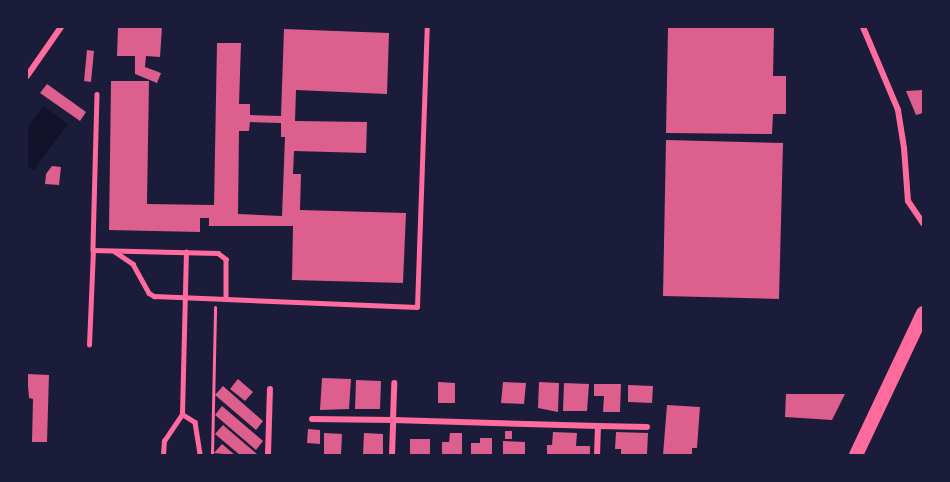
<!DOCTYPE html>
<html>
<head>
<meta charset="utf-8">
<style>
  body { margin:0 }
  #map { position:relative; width:950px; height:482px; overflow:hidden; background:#1b1b3a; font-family:"Fira Sans",sans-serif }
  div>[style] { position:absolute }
  .water>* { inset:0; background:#12122b }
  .building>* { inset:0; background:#dd5f8e }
  .path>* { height:3px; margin:-1.5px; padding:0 1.5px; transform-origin:1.5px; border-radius:1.5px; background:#ff6b9d }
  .service>* { height:4.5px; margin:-2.25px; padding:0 2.25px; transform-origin:2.25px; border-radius:2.25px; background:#ff6b9d }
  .minor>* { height:6px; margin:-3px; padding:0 3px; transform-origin:3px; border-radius:3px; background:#ff6b9d }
  .trunk>* { height:14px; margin:-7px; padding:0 7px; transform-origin:7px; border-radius:7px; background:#ff6b9d }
  span { translate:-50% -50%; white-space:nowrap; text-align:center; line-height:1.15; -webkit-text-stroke:4.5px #1b1b3a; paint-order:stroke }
  .frame { position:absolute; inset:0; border:28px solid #1b1b3a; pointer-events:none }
</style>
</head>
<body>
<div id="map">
  <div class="water">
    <div style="clip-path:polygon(43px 106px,68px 124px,34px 170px,27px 165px,27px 128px)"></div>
  </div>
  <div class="building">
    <div style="clip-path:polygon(118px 27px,162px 27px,160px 57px,146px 56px,145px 67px,161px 73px,157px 83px,135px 74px,135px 56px,117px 56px)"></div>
    <div style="clip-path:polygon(668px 27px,774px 27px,773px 76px,786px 76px,786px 114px,773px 114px,772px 134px,666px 133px)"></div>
    <div style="clip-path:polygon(evenodd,284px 29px,389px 33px,387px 94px,296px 90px,295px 121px,367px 122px,366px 153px,294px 151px,293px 174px,301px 174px,300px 210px,406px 213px,403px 283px,292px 280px,293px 226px,209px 226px,209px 218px,200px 218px,200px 232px,109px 230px,111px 81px,149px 81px,147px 204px,214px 205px,217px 43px,241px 43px,239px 104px,250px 104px,250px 115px,281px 116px,284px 29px,250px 122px,281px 123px,281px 137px,285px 137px,282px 216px,238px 214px,239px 131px,249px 131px,250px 122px)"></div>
    <div style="clip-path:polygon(87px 50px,94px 51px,91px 82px,84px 81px)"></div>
    <div style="clip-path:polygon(47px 84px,86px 112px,80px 121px,40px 93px)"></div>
    <div style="clip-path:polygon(923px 90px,923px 113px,916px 115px,906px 91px)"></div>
    <div style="clip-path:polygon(666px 140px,783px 143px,779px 299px,663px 296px)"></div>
    <div style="clip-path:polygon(52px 166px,61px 167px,59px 185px,45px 184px,46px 174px)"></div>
    <div style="clip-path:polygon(27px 374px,49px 375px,47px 442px,32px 442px,33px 399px,29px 398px)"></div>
    <div style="clip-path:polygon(322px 378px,351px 379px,349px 409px,320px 410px)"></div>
    <div style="clip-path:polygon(238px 379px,253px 392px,245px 401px,230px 389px)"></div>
    <div style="clip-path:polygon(356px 380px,381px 381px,380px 409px,355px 409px)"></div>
    <div style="clip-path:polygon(438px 382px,455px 383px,455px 403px,438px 403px)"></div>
    <div style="clip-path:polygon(503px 382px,526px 383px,524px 404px,501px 403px)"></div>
    <div style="clip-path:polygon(539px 382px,559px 383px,558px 412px,538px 408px)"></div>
    <div style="clip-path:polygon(564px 383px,589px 384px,587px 411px,563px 411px)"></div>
    <div style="clip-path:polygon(594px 384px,621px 384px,620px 412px,603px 412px,604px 396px,594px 396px)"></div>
    <div style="clip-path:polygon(628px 385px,653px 386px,652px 403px,628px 402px)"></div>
    <div style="clip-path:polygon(223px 386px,263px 421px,256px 430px,215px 395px)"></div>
    <div style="clip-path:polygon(786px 394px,845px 394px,832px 420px,785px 417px)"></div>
    <div style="clip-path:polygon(667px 405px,700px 407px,697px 448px,692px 448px,692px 455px,663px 455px)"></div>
    <div style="clip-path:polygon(222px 406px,263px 441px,256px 450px,215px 415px)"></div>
    <div style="clip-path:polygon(223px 425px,258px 455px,240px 455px,215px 434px)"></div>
    <div style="clip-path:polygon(308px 429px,320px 430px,320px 444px,307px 443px)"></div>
    <div style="clip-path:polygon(505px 431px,512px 431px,512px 439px,505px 439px)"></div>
    <div style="clip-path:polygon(553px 432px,577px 433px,576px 446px,590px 446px,590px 455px,547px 455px,547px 445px,552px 445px)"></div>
    <div style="clip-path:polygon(616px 432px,648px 433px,647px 454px,621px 455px,621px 449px,615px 449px)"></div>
    <div style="clip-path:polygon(324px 433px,342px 434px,341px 455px,324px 455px)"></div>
    <div style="clip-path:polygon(364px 433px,383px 434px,383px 455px,363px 455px)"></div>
    <div style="clip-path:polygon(450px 433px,462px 433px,462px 455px,442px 455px,442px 442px,449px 442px)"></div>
    <div style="clip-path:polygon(480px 438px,492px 438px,492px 455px,471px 455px,471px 443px,480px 443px)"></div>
    <div style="clip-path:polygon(410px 439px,430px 439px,430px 455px,410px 455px)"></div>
    <div style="clip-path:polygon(503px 441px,525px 442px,525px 455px,503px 455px)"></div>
    <div style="clip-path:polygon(222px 444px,235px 455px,214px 453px)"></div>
  </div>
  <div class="path">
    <div style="left:212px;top:455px;width:148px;rotate:-88.8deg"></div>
  </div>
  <div class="service">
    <div style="left:97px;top:94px;width:156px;rotate:91.5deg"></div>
    <div style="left:93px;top:250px;width:125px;rotate:1.4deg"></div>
    <div style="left:218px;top:253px;width:10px;rotate:37deg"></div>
    <div style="left:226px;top:259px;width:40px;rotate:90deg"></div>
    <div style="left:226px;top:299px;width:191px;rotate:2.4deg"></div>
    <div style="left:417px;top:307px;width:280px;rotate:-88deg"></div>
    <div style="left:114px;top:251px;width:23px;rotate:34deg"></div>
    <div style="left:133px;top:264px;width:33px;rotate:61deg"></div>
    <div style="left:149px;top:293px;width:6px;rotate:31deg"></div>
    <div style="left:154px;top:296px;width:72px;rotate:2.4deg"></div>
    <div style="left:89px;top:345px;width:95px;rotate:-87.6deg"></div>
    <div style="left:182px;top:414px;width:15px;rotate:32deg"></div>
    <div style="left:195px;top:422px;width:33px;rotate:81deg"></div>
    <div style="left:163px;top:455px;width:14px;rotate:-86deg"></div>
    <div style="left:164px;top:441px;width:32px;rotate:-56deg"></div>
    <div style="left:182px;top:414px;width:162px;rotate:-88.6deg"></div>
  </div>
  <div class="minor">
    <div style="left:863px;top:27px;width:90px;rotate:67.1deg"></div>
    <div style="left:898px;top:110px;width:38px;rotate:81deg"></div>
    <div style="left:904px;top:148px;width:53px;rotate:85.7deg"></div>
    <div style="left:908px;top:201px;width:27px;rotate:56deg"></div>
    <div style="left:27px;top:76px;width:60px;rotate:-55.2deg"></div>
    <div style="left:312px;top:419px;width:81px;rotate:0.7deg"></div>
    <div style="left:393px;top:420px;width:37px;rotate:-88deg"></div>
    <div style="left:598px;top:426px;width:49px;rotate:1.2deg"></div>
    <div style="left:268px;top:455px;width:66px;rotate:-88.3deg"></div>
    <div style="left:392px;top:455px;width:35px;rotate:-88deg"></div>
    <div style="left:393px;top:420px;width:205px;rotate:1.7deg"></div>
    <div style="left:598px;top:426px;width:29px;rotate:92deg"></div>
  </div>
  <div class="trunk">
    <div style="left:856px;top:455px;width:157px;rotate:-64.7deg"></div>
  </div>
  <div class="frame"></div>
</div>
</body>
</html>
